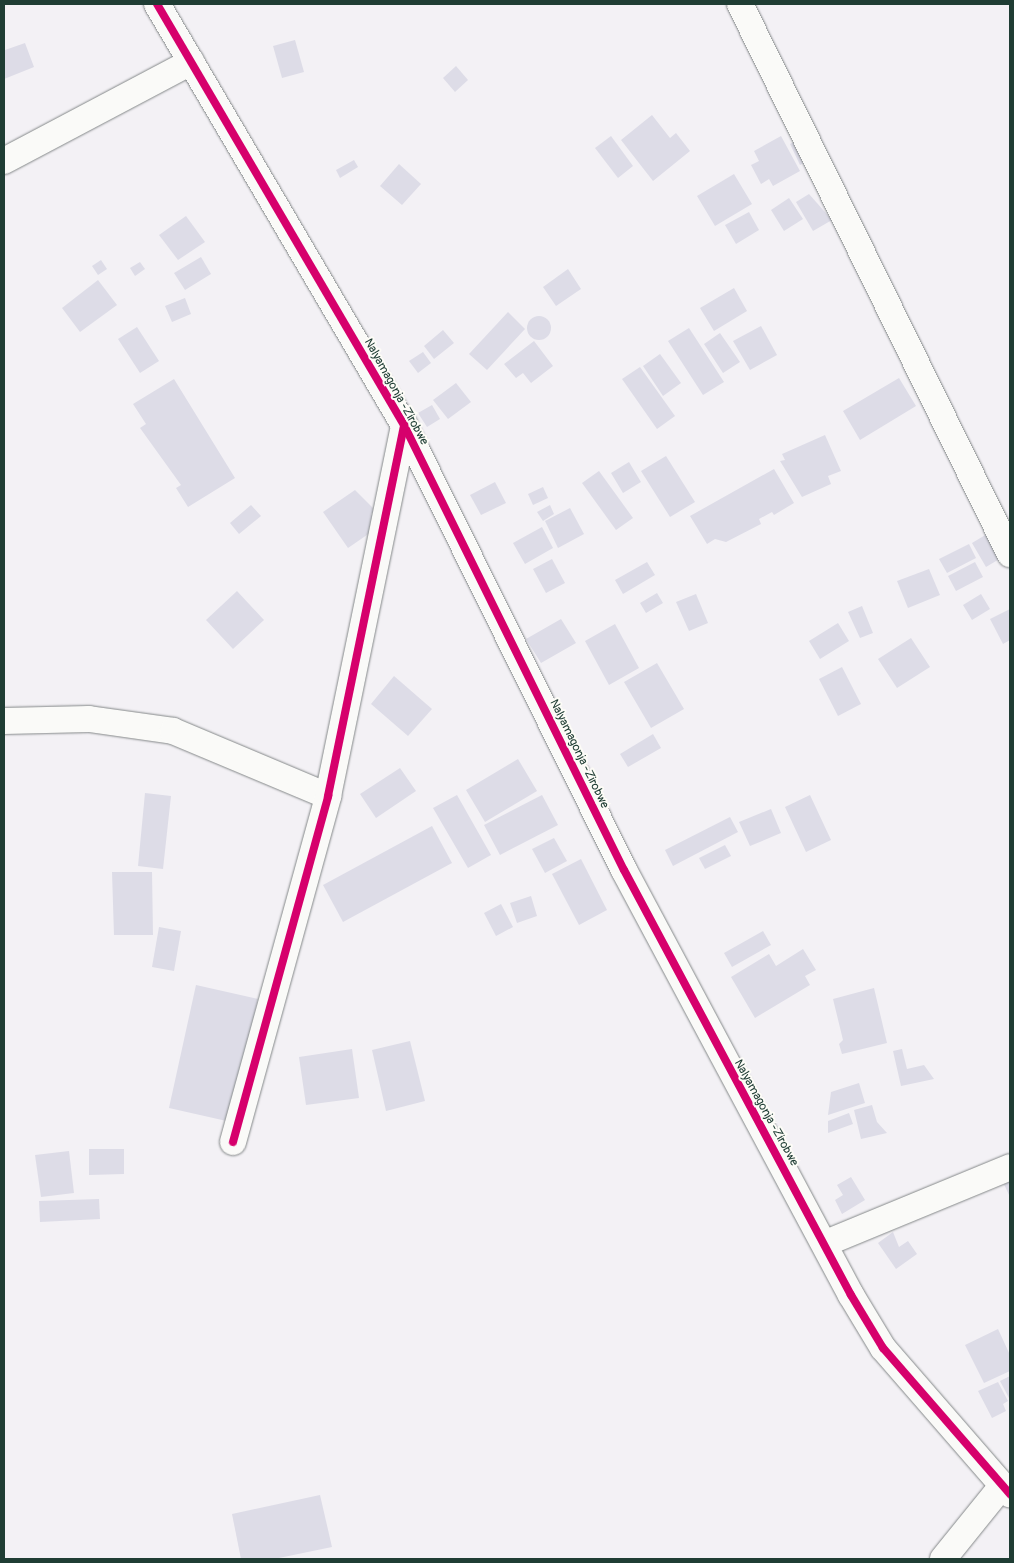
<!DOCTYPE html>
<html>
<head>
<meta charset="utf-8">
<style>
  body { margin:0 }
  #map { position:relative; width:1014px; height:1563px; overflow:hidden; background:#f3f1f5; font-family:Pangolin,sans-serif }
  div>[style] { position:absolute }
  .building>* { inset:0; background:#dddce7 }
  .round { border-radius:50% }
  .roads { filter:drop-shadow(0 0 1px #848889) drop-shadow(0 0 1px #848889) }
  .street>* { height:26px; margin:-13px; padding:0 13px; transform-origin:13px; border-radius:13px; background:#fafaf8 }
  .cycleway>* { height:8px; margin:-4px; padding:0 4px; transform-origin:4px; border-radius:4px; background:#d6006c }
  span { translate:-50% -50%; white-space:nowrap; text-align:center; line-height:1.15; -webkit-text-stroke:4px #fdfcf7; paint-order:stroke }
  .street-label { font-size:12px; color:#1f3d34 }
  .frame { position:absolute; inset:0; border:5px solid #1f3d34; pointer-events:none }
</style>
</head>
<body>
<div id="map">
  <div class="building">
    <div style="clip-path:polygon(295px 40px,304px 72px,282px 78px,273px 46px)"></div>
    <div style="clip-path:polygon(25px 43px,34px 67px,4px 79px,4px 46px,5px 50px)"></div>
    <div style="clip-path:polygon(456px 66px,468px 80px,455px 92px,443px 78px)"></div>
    <div style="clip-path:polygon(652px 115px,670px 138px,676px 133px,690px 151px,653px 181px,621px 140px)"></div>
    <div style="clip-path:polygon(611px 136px,633px 166px,618px 178px,595px 148px)"></div>
    <div style="clip-path:polygon(781px 136px,800px 171px,773px 186px,769px 179px,761px 184px,751px 165px,759px 161px,754px 151px)"></div>
    <div style="clip-path:polygon(801px 138px,812px 159px,800px 165px,790px 144px)"></div>
    <div style="clip-path:polygon(354px 160px,358px 167px,340px 178px,336px 170px)"></div>
    <div style="clip-path:polygon(399px 164px,421px 184px,402px 205px,380px 186px)"></div>
    <div style="clip-path:polygon(734px 174px,752px 204px,715px 226px,697px 196px)"></div>
    <div style="clip-path:polygon(809px 194px,832px 220px,813px 231px,796px 202px)"></div>
    <div style="clip-path:polygon(789px 198px,803px 219px,784px 231px,771px 210px)"></div>
    <div style="clip-path:polygon(749px 212px,759px 230px,736px 244px,725px 225px)"></div>
    <div style="clip-path:polygon(186px 216px,205px 242px,178px 260px,159px 235px)"></div>
    <div style="clip-path:polygon(201px 257px,211px 274px,185px 290px,174px 273px)"></div>
    <div style="clip-path:polygon(101px 260px,107px 269px,98px 275px,92px 266px)"></div>
    <div style="clip-path:polygon(140px 262px,145px 269px,135px 276px,130px 268px)"></div>
    <div style="clip-path:polygon(568px 269px,581px 289px,556px 306px,543px 287px)"></div>
    <div style="clip-path:polygon(98px 280px,117px 305px,80px 332px,62px 308px)"></div>
    <div style="clip-path:polygon(734px 288px,747px 311px,714px 331px,700px 308px)"></div>
    <div style="clip-path:polygon(185px 298px,191px 314px,172px 322px,165px 306px)"></div>
    <div style="clip-path:polygon(508px 312px,525px 329px,487px 370px,469px 354px)"></div>
    <div class="round" style="left:527px;top:316px;width:24px;height:24px"></div>
    <div style="clip-path:polygon(761px 326px,777px 355px,750px 370px,733px 341px)"></div>
    <div style="clip-path:polygon(137px 327px,159px 361px,140px 373px,118px 339px)"></div>
    <div style="clip-path:polygon(689px 328px,724px 382px,703px 395px,668px 341px)"></div>
    <div style="clip-path:polygon(443px 330px,454px 343px,434px 359px,424px 346px)"></div>
    <div style="clip-path:polygon(720px 333px,740px 362px,723px 373px,704px 344px)"></div>
    <div style="clip-path:polygon(534px 341px,553px 366px,531px 383px,523px 373px,516px 378px,504px 364px)"></div>
    <div style="clip-path:polygon(423px 352px,431px 363px,418px 373px,409px 361px)"></div>
    <div style="clip-path:polygon(660px 354px,681px 383px,663px 396px,643px 366px)"></div>
    <div style="clip-path:polygon(640px 367px,675px 416px,657px 429px,622px 379px)"></div>
    <div style="clip-path:polygon(899px 378px,916px 406px,860px 440px,843px 411px)"></div>
    <div style="clip-path:polygon(174px 379px,235px 478px,188px 507px,176px 488px,181px 485px,140px 428px,146px 424px,133px 404px)"></div>
    <div style="clip-path:polygon(456px 383px,471px 402px,448px 419px,433px 400px)"></div>
    <div style="clip-path:polygon(432px 405px,440px 419px,427px 427px,418px 413px)"></div>
    <div style="clip-path:polygon(825px 435px,841px 471px,828px 476px,831px 484px,802px 497px,780px 461px,785px 460px,782px 454px)"></div>
    <div style="clip-path:polygon(666px 456px,695px 502px,670px 517px,641px 471px)"></div>
    <div style="clip-path:polygon(629px 462px,641px 482px,623px 493px,611px 473px)"></div>
    <div style="clip-path:polygon(774px 469px,794px 503px,774px 515px,772px 512px,759px 519px,761px 524px,726px 542px,715px 539px,707px 544px,690px 516px)"></div>
    <div style="clip-path:polygon(599px 471px,633px 518px,616px 530px,582px 483px)"></div>
    <div style="clip-path:polygon(495px 482px,506px 503px,481px 515px,470px 495px)"></div>
    <div style="clip-path:polygon(543px 487px,548px 498px,533px 505px,528px 494px)"></div>
    <div style="clip-path:polygon(355px 490px,376px 511px,371px 514px,380px 526px,348px 548px,323px 512px)"></div>
    <div style="clip-path:polygon(251px 505px,261px 516px,239px 534px,230px 523px)"></div>
    <div style="clip-path:polygon(550px 505px,554px 514px,543px 521px,537px 512px)"></div>
    <div style="clip-path:polygon(570px 508px,584px 534px,558px 548px,545px 521px)"></div>
    <div style="clip-path:polygon(542px 527px,553px 548px,525px 564px,513px 543px)"></div>
    <div style="clip-path:polygon(992px 531px,1006px 555px,986px 567px,972px 543px)"></div>
    <div style="clip-path:polygon(969px 544px,976px 558px,947px 573px,939px 559px)"></div>
    <div style="clip-path:polygon(552px 559px,565px 583px,546px 593px,533px 569px)"></div>
    <div style="clip-path:polygon(647px 562px,655px 575px,623px 594px,615px 580px)"></div>
    <div style="clip-path:polygon(975px 562px,983px 577px,956px 591px,948px 576px)"></div>
    <div style="clip-path:polygon(929px 569px,940px 595px,908px 608px,897px 581px)"></div>
    <div style="clip-path:polygon(237px 591px,264px 620px,233px 649px,206px 620px)"></div>
    <div style="clip-path:polygon(657px 593px,663px 603px,646px 613px,640px 603px)"></div>
    <div style="clip-path:polygon(696px 594px,708px 623px,689px 631px,676px 602px)"></div>
    <div style="clip-path:polygon(981px 594px,990px 609px,972px 620px,963px 605px)"></div>
    <div style="clip-path:polygon(862px 606px,873px 633px,860px 638px,848px 612px)"></div>
    <div style="clip-path:polygon(1010px 609px,1010px 640px,1003px 644px,990px 619px)"></div>
    <div style="clip-path:polygon(561px 619px,576px 643px,541px 663px,526px 639px)"></div>
    <div style="clip-path:polygon(838px 623px,849px 641px,820px 659px,809px 641px)"></div>
    <div style="clip-path:polygon(615px 624px,639px 668px,609px 685px,585px 641px)"></div>
    <div style="clip-path:polygon(911px 638px,930px 667px,897px 688px,878px 659px)"></div>
    <div style="clip-path:polygon(657px 663px,684px 709px,651px 728px,624px 682px)"></div>
    <div style="clip-path:polygon(842px 667px,861px 704px,838px 716px,819px 679px)"></div>
    <div style="clip-path:polygon(394px 676px,432px 709px,408px 736px,371px 704px)"></div>
    <div style="clip-path:polygon(653px 734px,661px 748px,628px 767px,620px 754px)"></div>
    <div style="clip-path:polygon(518px 759px,537px 791px,485px 822px,466px 790px)"></div>
    <div style="clip-path:polygon(400px 768px,416px 791px,376px 818px,360px 794px)"></div>
    <div style="clip-path:polygon(145px 793px,171px 796px,163px 869px,138px 866px)"></div>
    <div style="clip-path:polygon(457px 795px,491px 855px,468px 868px,433px 808px)"></div>
    <div style="clip-path:polygon(542px 795px,558px 825px,500px 855px,484px 825px)"></div>
    <div style="clip-path:polygon(810px 795px,831px 840px,806px 852px,785px 807px)"></div>
    <div style="clip-path:polygon(771px 809px,781px 833px,750px 846px,739px 822px)"></div>
    <div style="clip-path:polygon(730px 817px,738px 832px,673px 866px,665px 850px)"></div>
    <div style="clip-path:polygon(432px 826px,452px 863px,343px 922px,323px 885px)"></div>
    <div style="clip-path:polygon(554px 838px,567px 861px,545px 873px,532px 849px)"></div>
    <div style="clip-path:polygon(725px 845px,731px 856px,705px 869px,699px 858px)"></div>
    <div style="clip-path:polygon(581px 859px,607px 910px,579px 925px,552px 874px)"></div>
    <div style="clip-path:polygon(112px 872px,152px 872px,153px 935px,114px 935px)"></div>
    <div style="clip-path:polygon(531px 896px,537px 916px,517px 923px,510px 903px)"></div>
    <div style="clip-path:polygon(501px 904px,513px 927px,496px 936px,484px 913px)"></div>
    <div style="clip-path:polygon(159px 927px,181px 931px,174px 971px,152px 967px)"></div>
    <div style="clip-path:polygon(763px 931px,771px 945px,732px 967px,724px 953px)"></div>
    <div style="clip-path:polygon(803px 949px,816px 970px,805px 976px,810px 985px,755px 1018px,731px 977px,769px 954px,776px 966px)"></div>
    <div style="clip-path:polygon(196px 985px,258px 999px,231px 1122px,169px 1108px)"></div>
    <div style="clip-path:polygon(874px 988px,887px 1043px,842px 1054px,839px 1044px,843px 1040px,833px 999px)"></div>
    <div style="clip-path:polygon(410px 1041px,425px 1101px,386px 1111px,372px 1050px)"></div>
    <div style="clip-path:polygon(352px 1049px,359px 1098px,306px 1105px,299px 1057px)"></div>
    <div style="clip-path:polygon(902px 1049px,907px 1069px,924px 1065px,934px 1079px,901px 1086px,893px 1051px)"></div>
    <div style="clip-path:polygon(859px 1083px,865px 1103px,828px 1115px,831px 1092px)"></div>
    <div style="clip-path:polygon(872px 1105px,877px 1122px,887px 1133px,861px 1139px,854px 1110px)"></div>
    <div style="clip-path:polygon(849px 1113px,853px 1124px,828px 1133px,828px 1121px)"></div>
    <div style="clip-path:polygon(89px 1149px,124px 1149px,124px 1174px,89px 1175px)"></div>
    <div style="clip-path:polygon(69px 1151px,74px 1193px,41px 1197px,35px 1155px)"></div>
    <div style="clip-path:polygon(851px 1177px,865px 1200px,842px 1214px,835px 1200px,843px 1195px,837px 1185px)"></div>
    <div style="clip-path:polygon(1010px 1177px,1010px 1194px,1009px 1195px,1002px 1180px)"></div>
    <div style="clip-path:polygon(99px 1199px,100px 1219px,40px 1222px,39px 1201px)"></div>
    <div style="clip-path:polygon(893px 1232px,899px 1247px,908px 1241px,917px 1254px,896px 1269px,878px 1243px)"></div>
    <div style="clip-path:polygon(998px 1329px,1010px 1355px,1010px 1371px,984px 1383px,965px 1345px)"></div>
    <div style="clip-path:polygon(1010px 1376px,1010px 1397px,1009px 1398px,1000px 1381px)"></div>
    <div style="clip-path:polygon(998px 1382px,1008px 1401px,1003px 1404px,1006px 1411px,992px 1418px,978px 1391px)"></div>
    <div style="clip-path:polygon(320px 1495px,332px 1547px,274px 1559px,241px 1559px,232px 1514px)"></div>
  </div>
  <div class="roads">
    <div class="street">
      <div style="left:157px;top:4px;width:488px;rotate:59.6deg"></div>
      <div style="left:404px;top:425px;width:496px;rotate:63.7deg"></div>
      <div style="left:624px;top:870px;width:482px;rotate:61.9deg"></div>
      <div style="left:851px;top:1295px;width:62px;rotate:58.9deg"></div>
      <div style="left:883px;top:1348px;width:194px;rotate:49deg"></div>
      <div style="left:740px;top:4px;width:613px;rotate:63.85deg"></div>
      <div style="left:4px;top:161px;width:212px;rotate:-27.9deg"></div>
      <div style="left:4px;top:721px;width:85px;rotate:-1.3deg"></div>
      <div style="left:89px;top:719px;width:85px;rotate:8.1deg"></div>
      <div style="left:173px;top:731px;width:168px;rotate:22.8deg"></div>
      <div style="left:233px;top:1142px;width:359px;rotate:-74.6deg"></div>
      <div style="left:328px;top:796px;width:379px;rotate:-78.4deg"></div>
      <div style="left:826px;top:1243px;width:199px;rotate:-22.4deg"></div>
      <div style="left:943px;top:1559px;width:94px;rotate:-51.1deg"></div>
    </div>
  </div>
  <div class="cycleway">
    <div style="left:157px;top:4px;width:488px;rotate:59.6deg"></div>
    <div style="left:404px;top:425px;width:496px;rotate:63.7deg"></div>
    <div style="left:624px;top:870px;width:482px;rotate:61.9deg"></div>
    <div style="left:851px;top:1295px;width:62px;rotate:58.9deg"></div>
    <div style="left:883px;top:1348px;width:194px;rotate:49deg"></div>
    <div style="left:233px;top:1142px;width:359px;rotate:-74.6deg"></div>
    <div style="left:328px;top:796px;width:379px;rotate:-78.4deg"></div>
  </div>
  <div class="street-label">
    <span style="left:396px;top:392px;rotate:61deg">Nalyamagonja -Zirobwe</span>
    <span style="left:579px;top:754px;rotate:64deg">Nalyamagonja -Zirobwe</span>
    <span style="left:766px;top:1113px;rotate:61deg">Nalyamagonja -Zirobwe</span>
  </div>
  <div class="frame"></div>
</div>
</body>
</html>
